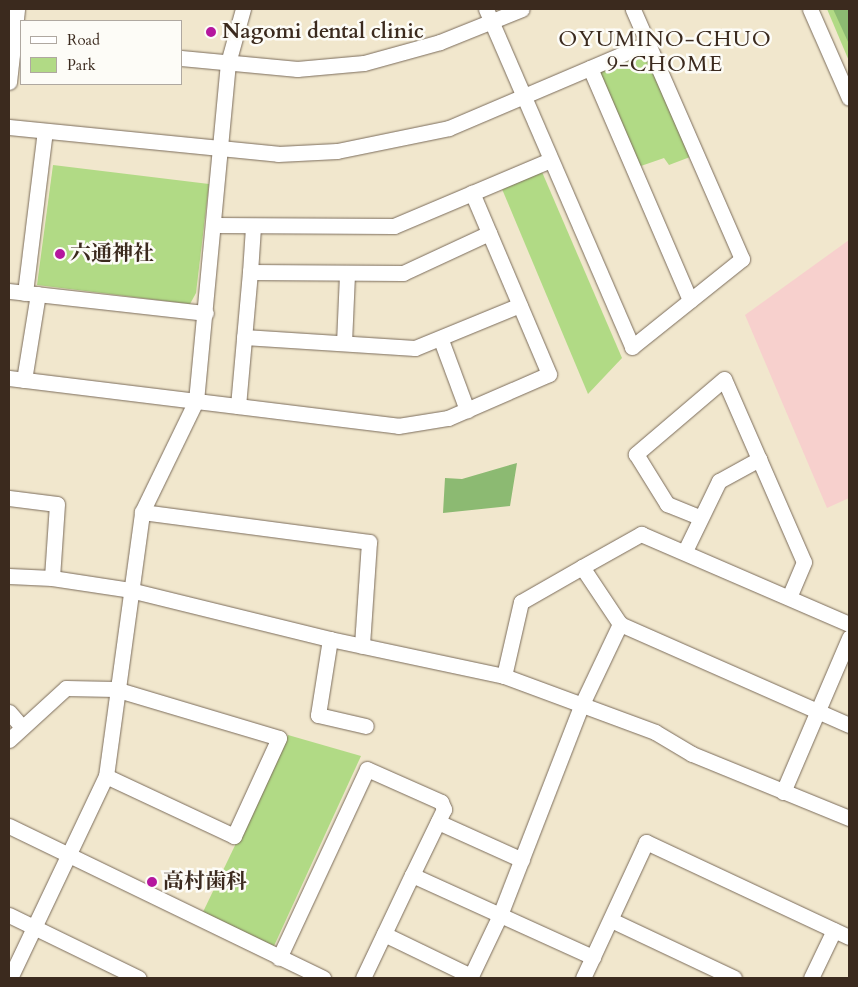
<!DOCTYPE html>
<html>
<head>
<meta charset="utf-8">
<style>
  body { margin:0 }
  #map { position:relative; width:858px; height:987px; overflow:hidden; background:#f1e7cd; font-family:Cardo,"Noto Serif JP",serif }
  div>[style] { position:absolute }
  .built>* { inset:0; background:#f7d0cd }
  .green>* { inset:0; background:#b1da85 }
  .forest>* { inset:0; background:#8cba72 }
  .roads { filter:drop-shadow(0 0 1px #7b6c5b) drop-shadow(0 0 1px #7b6c5b) }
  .minor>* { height:15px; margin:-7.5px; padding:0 7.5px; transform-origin:7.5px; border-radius:7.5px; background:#fff }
  .dots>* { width:14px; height:14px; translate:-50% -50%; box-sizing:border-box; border:2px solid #fdfcf7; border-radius:50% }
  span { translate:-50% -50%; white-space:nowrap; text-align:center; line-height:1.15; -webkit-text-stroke:5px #fdfcf7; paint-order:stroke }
  .poi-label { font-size:21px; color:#3b2a1e; font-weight:700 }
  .left { translate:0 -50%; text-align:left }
  .neighbourhood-label { font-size:22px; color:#3b2a1e; letter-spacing:1px }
  .frame { position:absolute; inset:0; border:10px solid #3b2a1e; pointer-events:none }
  .legend { position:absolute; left:20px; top:20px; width:162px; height:65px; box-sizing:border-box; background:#fdfcf7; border:1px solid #afa8a0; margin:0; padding:6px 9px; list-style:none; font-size:15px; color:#3b2a1e }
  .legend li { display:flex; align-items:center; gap:10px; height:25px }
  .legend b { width:25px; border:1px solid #afa8a0 }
</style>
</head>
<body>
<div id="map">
  <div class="built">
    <div style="clip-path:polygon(849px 240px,849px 498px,827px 508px,745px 315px)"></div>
  </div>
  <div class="green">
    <div style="clip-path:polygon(827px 9px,849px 9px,849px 61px)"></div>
    <div style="clip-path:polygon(646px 55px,690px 157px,669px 165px,664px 158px,638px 167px,599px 72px)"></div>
    <div style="clip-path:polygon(53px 165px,209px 184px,196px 293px,190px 304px,37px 285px)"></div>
    <div style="clip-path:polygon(542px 172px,622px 358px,588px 394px,502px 189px)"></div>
    <div style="clip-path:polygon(288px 735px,361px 756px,274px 946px,203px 912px)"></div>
  </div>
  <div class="forest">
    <div style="clip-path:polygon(833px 9px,849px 9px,849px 44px)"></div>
    <div style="clip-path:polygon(517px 463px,510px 506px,443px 513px,445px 478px,462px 479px)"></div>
  </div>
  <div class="roads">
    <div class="minor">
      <div style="left:486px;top:9px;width:368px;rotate:66.6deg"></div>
      <div style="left:632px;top:347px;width:141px;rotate:-38.7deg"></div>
      <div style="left:742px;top:259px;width:273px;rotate:-113.6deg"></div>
      <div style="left:810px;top:9px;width:97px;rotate:66.3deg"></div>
      <div style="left:181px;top:58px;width:117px;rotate:5.4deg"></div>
      <div style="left:297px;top:69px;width:67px;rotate:-5.1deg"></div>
      <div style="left:364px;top:63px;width:79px;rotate:-15.4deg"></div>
      <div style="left:440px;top:42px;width:88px;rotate:-21.9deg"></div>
      <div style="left:590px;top:68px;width:253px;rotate:66.7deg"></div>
      <div style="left:9px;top:82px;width:73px;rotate:-83.7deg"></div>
      <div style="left:9px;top:127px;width:270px;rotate:5.7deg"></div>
      <div style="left:278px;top:154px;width:59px;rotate:-2.9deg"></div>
      <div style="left:337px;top:151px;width:114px;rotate:-11.6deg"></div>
      <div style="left:449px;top:128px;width:216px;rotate:-23.1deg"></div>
      <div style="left:215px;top:225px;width:179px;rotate:0.3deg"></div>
      <div style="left:394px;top:226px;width:169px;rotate:-22.9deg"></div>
      <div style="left:253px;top:227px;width:45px;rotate:93.8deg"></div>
      <div style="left:250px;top:272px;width:153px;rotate:0.4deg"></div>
      <div style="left:403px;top:273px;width:95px;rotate:-24.9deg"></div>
      <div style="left:9px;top:291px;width:198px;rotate:6.4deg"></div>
      <div style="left:25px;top:293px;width:163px;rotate:-83deg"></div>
      <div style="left:244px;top:337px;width:171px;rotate:3.7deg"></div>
      <div style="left:415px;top:348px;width:113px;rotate:-22.3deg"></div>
      <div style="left:441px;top:340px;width:75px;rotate:69.6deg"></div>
      <div style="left:344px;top:343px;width:70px;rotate:-87.5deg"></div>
      <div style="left:9px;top:378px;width:392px;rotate:7deg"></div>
      <div style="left:398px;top:426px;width:51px;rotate:-9.1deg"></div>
      <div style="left:448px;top:418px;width:110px;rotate:-23.5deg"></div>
      <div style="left:549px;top:374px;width:197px;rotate:-113deg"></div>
      <div style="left:24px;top:380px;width:87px;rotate:-80.8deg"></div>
      <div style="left:238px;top:406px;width:135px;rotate:-84.9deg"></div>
      <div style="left:759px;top:459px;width:112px;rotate:66.4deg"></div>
      <div style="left:804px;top:562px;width:38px;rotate:113deg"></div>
      <div style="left:9px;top:498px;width:48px;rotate:7.1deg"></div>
      <div style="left:57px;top:504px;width:74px;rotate:93.9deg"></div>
      <div style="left:142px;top:512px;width:229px;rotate:7.5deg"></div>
      <div style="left:369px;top:542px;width:104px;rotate:93.9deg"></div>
      <div style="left:685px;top:551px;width:78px;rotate:-64.1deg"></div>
      <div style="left:719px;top:481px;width:46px;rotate:-28.8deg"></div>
      <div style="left:759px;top:459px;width:87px;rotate:-113.6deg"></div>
      <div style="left:724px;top:379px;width:116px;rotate:139.6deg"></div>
      <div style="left:636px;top:454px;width:59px;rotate:58.2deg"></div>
      <div style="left:667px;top:504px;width:35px;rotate:22deg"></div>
      <div style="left:582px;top:567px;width:68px;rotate:-29.2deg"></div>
      <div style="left:641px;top:534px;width:227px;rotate:23.4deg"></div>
      <div style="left:9px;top:576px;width:43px;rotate:2.7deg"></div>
      <div style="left:52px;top:578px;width:79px;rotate:8.7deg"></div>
      <div style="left:130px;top:590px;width:206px;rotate:13.8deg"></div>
      <div style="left:330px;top:639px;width:178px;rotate:12deg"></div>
      <div style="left:504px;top:676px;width:161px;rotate:20.3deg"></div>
      <div style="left:655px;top:732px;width:43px;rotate:30.7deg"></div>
      <div style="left:692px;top:754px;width:170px;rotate:22.2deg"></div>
      <div style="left:330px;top:639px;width:77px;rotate:99deg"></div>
      <div style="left:318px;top:715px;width:49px;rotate:12.9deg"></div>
      <div style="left:504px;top:676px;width:76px;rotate:-77.1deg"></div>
      <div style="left:521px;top:602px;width:70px;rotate:-29.8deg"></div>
      <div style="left:582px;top:567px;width:69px;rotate:56.3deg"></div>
      <div style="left:620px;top:624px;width:250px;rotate:23.8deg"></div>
      <div style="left:9px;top:712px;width:20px;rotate:49deg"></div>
      <div style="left:9px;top:740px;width:77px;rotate:-42.4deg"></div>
      <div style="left:66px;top:688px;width:49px;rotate:1.2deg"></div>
      <div style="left:115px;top:689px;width:171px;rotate:16.6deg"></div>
      <div style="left:279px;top:738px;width:108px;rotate:114.7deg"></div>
      <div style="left:234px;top:836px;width:141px;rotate:-154.9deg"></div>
      <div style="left:783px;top:792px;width:168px;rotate:-66.8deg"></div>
      <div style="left:438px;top:822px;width:92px;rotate:24.3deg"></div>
      <div style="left:9px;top:826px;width:349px;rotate:25.8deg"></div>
      <div style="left:9px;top:915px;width:144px;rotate:25.9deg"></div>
      <div style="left:611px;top:920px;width:136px;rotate:25.2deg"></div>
      <div style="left:384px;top:934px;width:97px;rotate:25.8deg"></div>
      <div style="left:279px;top:958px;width:208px;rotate:-65deg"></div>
      <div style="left:367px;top:769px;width:81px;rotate:24deg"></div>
      <div style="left:441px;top:802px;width:8px;rotate:67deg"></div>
      <div style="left:444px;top:809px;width:73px;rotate:115.9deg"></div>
      <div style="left:412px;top:875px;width:199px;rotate:24.4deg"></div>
      <div style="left:10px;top:978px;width:224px;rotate:-64.6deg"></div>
      <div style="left:106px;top:776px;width:266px;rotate:-82.2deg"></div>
      <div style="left:142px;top:512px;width:123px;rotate:-64.1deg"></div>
      <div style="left:196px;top:401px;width:340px;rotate:-84.6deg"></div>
      <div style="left:228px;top:63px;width:56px;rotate:-74.5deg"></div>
      <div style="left:363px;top:978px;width:114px;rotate:-64.6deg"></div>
      <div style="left:470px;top:978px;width:70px;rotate:-64.5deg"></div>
      <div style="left:500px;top:915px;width:226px;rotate:-68.8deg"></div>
      <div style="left:582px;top:704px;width:89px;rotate:-64.6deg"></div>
      <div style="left:583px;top:978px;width:150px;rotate:-65.1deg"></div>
      <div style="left:646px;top:842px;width:224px;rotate:25.1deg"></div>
      <div style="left:811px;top:978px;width:53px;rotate:-64.4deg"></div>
    </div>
  </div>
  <div class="dots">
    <div style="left:211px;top:32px;background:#b5179e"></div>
    <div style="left:60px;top:254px;background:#b5179e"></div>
    <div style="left:152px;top:882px;background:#b5179e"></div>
  </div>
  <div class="poi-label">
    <span class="left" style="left:222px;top:32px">Nagomi dental clinic</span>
    <span class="left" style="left:70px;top:254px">六通神社</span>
    <span class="left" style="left:163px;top:882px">高村歯科</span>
  </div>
  <div class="neighbourhood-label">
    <span style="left:665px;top:52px">OYUMINO-CHUO<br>9-CHOME</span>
  </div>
  <div class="frame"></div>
  <ul class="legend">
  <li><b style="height:6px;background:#fff"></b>Road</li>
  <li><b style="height:14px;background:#b1da85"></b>Park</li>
  </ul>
</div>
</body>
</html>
